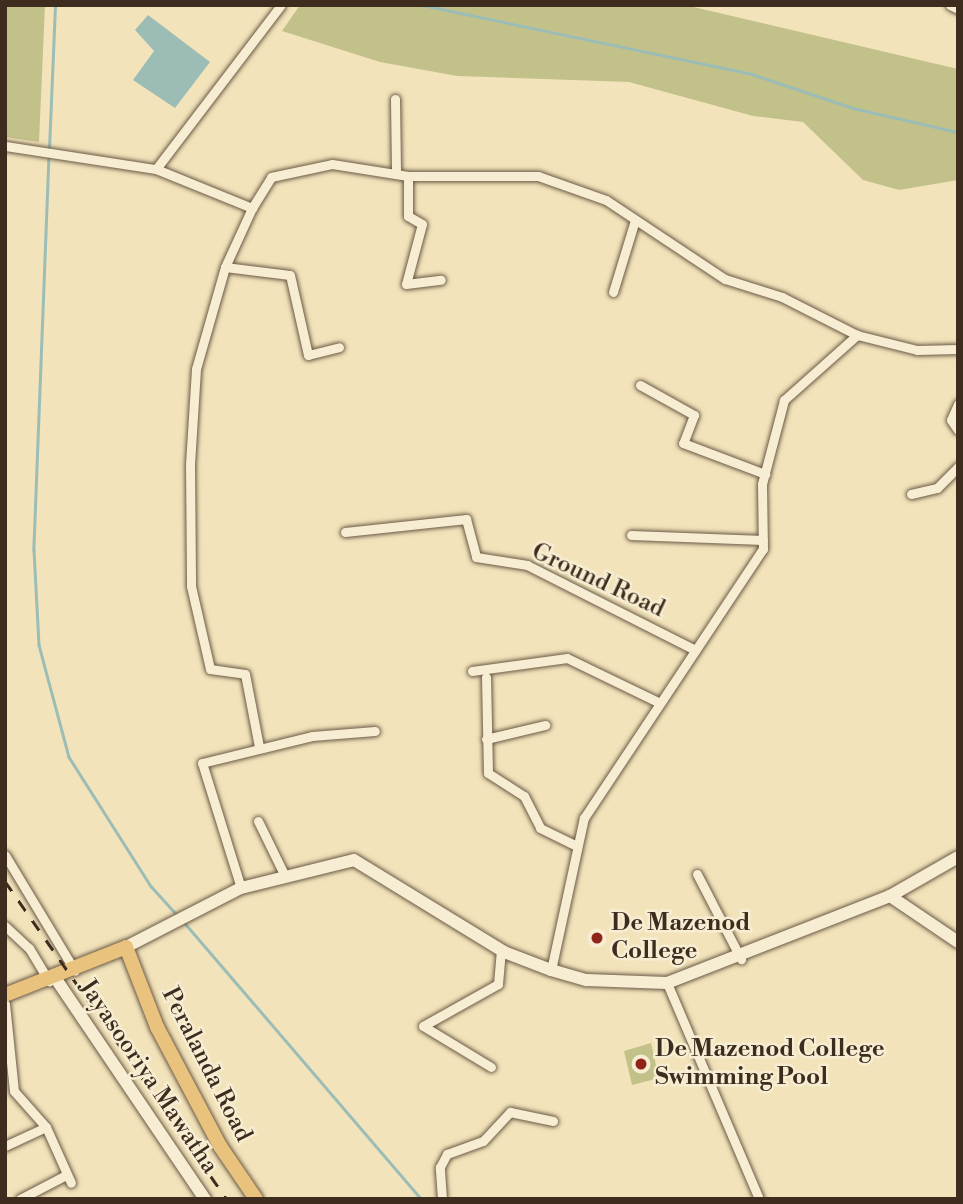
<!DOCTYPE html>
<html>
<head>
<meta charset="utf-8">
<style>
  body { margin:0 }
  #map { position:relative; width:963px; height:1204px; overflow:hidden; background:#f2e3ba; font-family:"Libre Bodoni",serif }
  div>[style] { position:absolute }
  .green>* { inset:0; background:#c3c18a }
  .water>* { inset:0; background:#9cbdb6 }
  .stream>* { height:2.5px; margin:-1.25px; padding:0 1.25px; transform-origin:1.25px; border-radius:1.25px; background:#9cbdb6 }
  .roads { filter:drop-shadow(0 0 2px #6b5a46) drop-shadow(0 0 2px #6b5a46) }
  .street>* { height:9px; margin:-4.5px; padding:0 4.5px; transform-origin:4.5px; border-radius:4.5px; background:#f7edd2 }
  .secondary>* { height:12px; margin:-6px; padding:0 6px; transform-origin:6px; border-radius:6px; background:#f7edd2 }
  .primary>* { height:14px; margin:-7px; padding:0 7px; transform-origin:7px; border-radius:7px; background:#e9c27d }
  .rail>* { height:2.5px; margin-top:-1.25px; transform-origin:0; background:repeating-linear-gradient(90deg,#3e2c1f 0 12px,transparent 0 24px) }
  .dots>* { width:19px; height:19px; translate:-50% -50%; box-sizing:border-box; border:4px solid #f7edd2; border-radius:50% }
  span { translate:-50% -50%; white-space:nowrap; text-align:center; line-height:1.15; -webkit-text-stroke:5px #f7edd2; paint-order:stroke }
  .street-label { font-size:24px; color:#3e2c1f }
  .poi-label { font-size:24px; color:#3e2c1f; font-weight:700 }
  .left { translate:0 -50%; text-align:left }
  .frame { position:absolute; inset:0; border:7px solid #3e2c1f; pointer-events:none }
</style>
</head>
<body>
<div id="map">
  <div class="green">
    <div style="clip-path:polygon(5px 5px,45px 5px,39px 142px,5px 137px)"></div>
    <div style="clip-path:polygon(300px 5px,685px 5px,958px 69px,958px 180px,899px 190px,863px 180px,803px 122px,753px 116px,629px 82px,457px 76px,380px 62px,282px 31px)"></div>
    <div style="clip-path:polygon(651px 1043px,659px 1078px,632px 1085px,624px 1051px)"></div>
  </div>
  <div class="water">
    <div style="clip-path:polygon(148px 15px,210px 62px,175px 108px,133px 80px,154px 51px,135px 30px)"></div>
  </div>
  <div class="stream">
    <div style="left:422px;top:5px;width:337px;rotate:11.8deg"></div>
    <div style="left:752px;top:74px;width:107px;rotate:18.6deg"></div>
    <div style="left:853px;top:108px;width:108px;rotate:12.9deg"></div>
    <div style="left:49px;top:149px;width:144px;rotate:-87.6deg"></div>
    <div style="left:49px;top:155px;width:395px;rotate:92.2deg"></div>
    <div style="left:34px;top:550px;width:95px;rotate:87deg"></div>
    <div style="left:39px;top:645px;width:116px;rotate:75deg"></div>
    <div style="left:69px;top:757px;width:153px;rotate:57.6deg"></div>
    <div style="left:151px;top:886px;width:39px;rotate:48deg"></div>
    <div style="left:184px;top:922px;width:365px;rotate:49.4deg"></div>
  </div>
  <div class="roads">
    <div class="street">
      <div style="left:950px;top:5px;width:9px;rotate:27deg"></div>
      <div style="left:395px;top:99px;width:75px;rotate:89.2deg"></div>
      <div style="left:5px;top:146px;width:153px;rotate:8.7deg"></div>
      <div style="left:156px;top:169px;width:206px;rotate:-52.7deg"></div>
      <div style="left:156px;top:169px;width:104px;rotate:22.1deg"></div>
      <div style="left:252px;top:208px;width:36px;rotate:-58deg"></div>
      <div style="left:271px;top:177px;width:62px;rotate:-12deg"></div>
      <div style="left:332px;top:164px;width:77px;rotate:9deg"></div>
      <div style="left:408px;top:176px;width:130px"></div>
      <div style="left:538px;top:176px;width:72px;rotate:19.4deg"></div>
      <div style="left:606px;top:200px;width:143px;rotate:33.6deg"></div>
      <div style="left:725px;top:279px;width:60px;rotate:17.5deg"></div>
      <div style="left:782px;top:297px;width:84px;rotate:26.9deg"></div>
      <div style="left:857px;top:335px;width:62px;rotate:14deg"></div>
      <div style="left:917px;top:350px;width:41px;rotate:-1.4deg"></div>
      <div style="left:408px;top:176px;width:40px;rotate:90deg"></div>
      <div style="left:408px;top:216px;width:16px;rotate:30deg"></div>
      <div style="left:422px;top:224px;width:62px;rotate:104.9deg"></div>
      <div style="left:406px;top:284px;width:35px;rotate:-7deg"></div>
      <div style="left:252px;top:208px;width:65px;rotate:114.6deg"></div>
      <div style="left:225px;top:267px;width:106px;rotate:105.9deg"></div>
      <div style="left:196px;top:369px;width:95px;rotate:93.6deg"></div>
      <div style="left:190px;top:464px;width:122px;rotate:89.5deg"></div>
      <div style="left:191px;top:586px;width:85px;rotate:77.1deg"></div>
      <div style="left:210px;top:669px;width:35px;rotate:8deg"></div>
      <div style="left:245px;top:674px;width:74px;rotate:79.1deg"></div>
      <div style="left:225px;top:267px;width:65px;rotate:7deg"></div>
      <div style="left:290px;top:275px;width:82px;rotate:77.3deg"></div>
      <div style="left:308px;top:355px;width:32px;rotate:-14deg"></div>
      <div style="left:613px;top:292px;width:75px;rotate:-73deg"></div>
      <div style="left:640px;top:385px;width:62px;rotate:29.1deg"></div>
      <div style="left:694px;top:415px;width:30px;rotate:111deg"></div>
      <div style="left:683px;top:443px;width:88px;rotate:20.7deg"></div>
      <div style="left:958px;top:404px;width:17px;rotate:114deg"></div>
      <div style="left:951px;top:420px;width:12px;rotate:55deg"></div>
      <div style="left:911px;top:494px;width:27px;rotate:-13deg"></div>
      <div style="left:937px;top:488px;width:30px;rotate:-45deg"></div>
      <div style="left:345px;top:532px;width:122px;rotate:-6.1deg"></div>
      <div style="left:466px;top:519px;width:39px;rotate:75deg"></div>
      <div style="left:476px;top:557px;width:52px;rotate:8.9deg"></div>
      <div style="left:527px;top:565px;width:186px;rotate:26.8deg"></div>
      <div style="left:631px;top:535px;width:132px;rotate:2.2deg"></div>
      <div style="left:472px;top:671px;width:96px;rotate:-7.8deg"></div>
      <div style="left:567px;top:658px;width:103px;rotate:25.8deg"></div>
      <div style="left:486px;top:677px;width:96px;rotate:88.8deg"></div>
      <div style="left:488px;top:773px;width:43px;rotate:32.6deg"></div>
      <div style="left:524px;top:796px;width:36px;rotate:63deg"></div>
      <div style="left:540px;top:828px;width:39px;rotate:26deg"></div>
      <div style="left:486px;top:739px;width:61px;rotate:-13.3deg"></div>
      <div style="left:258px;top:821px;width:59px;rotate:63.9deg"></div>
      <div style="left:5px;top:855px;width:135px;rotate:58.9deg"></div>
      <div style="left:697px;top:874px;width:96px;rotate:62.6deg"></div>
      <div style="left:241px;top:888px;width:131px;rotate:-107.3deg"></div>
      <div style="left:202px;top:763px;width:113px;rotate:-13.8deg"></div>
      <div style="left:312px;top:736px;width:63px;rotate:-4.5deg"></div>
      <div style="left:5px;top:926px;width:33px;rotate:43deg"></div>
      <div style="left:29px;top:948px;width:39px;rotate:59deg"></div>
      <div style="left:551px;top:970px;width:156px;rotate:-77.8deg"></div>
      <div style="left:584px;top:818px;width:323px;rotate:-56.4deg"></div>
      <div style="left:763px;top:549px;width:65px;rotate:-90.9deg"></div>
      <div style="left:762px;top:484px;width:87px;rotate:-75.3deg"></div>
      <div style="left:784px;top:400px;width:98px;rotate:-41.7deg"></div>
      <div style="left:667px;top:983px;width:235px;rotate:66.9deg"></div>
      <div style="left:5px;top:1004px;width:87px;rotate:84.1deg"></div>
      <div style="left:14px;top:1091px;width:48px;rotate:48.4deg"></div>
      <div style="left:46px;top:1127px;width:45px;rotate:155.1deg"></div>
      <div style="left:491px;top:1067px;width:79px;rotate:-148.9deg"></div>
      <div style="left:423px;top:1026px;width:86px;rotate:-29.2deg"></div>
      <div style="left:498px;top:984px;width:34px;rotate:-85deg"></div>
      <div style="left:46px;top:1127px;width:61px;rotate:65.9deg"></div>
      <div style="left:20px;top:1199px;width:52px;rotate:-27.6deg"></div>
      <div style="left:442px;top:1199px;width:32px;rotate:-94deg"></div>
      <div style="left:440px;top:1167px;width:15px;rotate:-62deg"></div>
      <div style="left:447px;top:1154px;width:38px;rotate:-20deg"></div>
      <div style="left:483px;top:1141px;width:40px;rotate:-47deg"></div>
      <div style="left:510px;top:1112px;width:44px;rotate:11.8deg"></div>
    </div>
    <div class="secondary">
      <div style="left:890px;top:896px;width:82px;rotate:34.1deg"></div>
      <div style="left:126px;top:947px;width:129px;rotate:-27.2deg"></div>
      <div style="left:241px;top:888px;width:116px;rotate:-13.9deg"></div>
      <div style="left:354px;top:860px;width:176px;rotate:31.5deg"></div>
      <div style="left:504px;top:952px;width:50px;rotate:21deg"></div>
      <div style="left:551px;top:970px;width:37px;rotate:16deg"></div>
      <div style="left:587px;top:980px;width:80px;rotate:2.1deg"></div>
      <div style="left:667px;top:983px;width:239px;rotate:-21.3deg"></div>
      <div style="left:890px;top:896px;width:78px;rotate:-29.8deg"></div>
      <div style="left:56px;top:979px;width:266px;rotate:55.9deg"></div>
    </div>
    <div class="primary">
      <div style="left:5px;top:995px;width:130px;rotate:-21.6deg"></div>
      <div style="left:126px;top:947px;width:86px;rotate:68.8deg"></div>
      <div style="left:157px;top:1027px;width:135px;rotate:62.1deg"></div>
      <div style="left:220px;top:1146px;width:64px;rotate:55.8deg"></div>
    </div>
  </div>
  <div class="rail">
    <div style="left:5px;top:881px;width:388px;rotate:55.1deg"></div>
  </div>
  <div class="dots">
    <div style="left:597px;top:938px;background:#8f2418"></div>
    <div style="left:641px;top:1064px;background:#8f2418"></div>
  </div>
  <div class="street-label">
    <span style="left:598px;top:581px;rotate:25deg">Ground Road</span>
    <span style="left:206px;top:1065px;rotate:63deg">Peralanda Road</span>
    <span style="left:148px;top:1077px;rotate:56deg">Jayasooriya Mawatha</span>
  </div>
  <div class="poi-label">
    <span class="left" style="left:611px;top:938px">De Mazenod<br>College</span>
    <span class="left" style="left:655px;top:1064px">De Mazenod College<br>Swimming Pool</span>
  </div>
  <div class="frame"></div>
</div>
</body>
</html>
